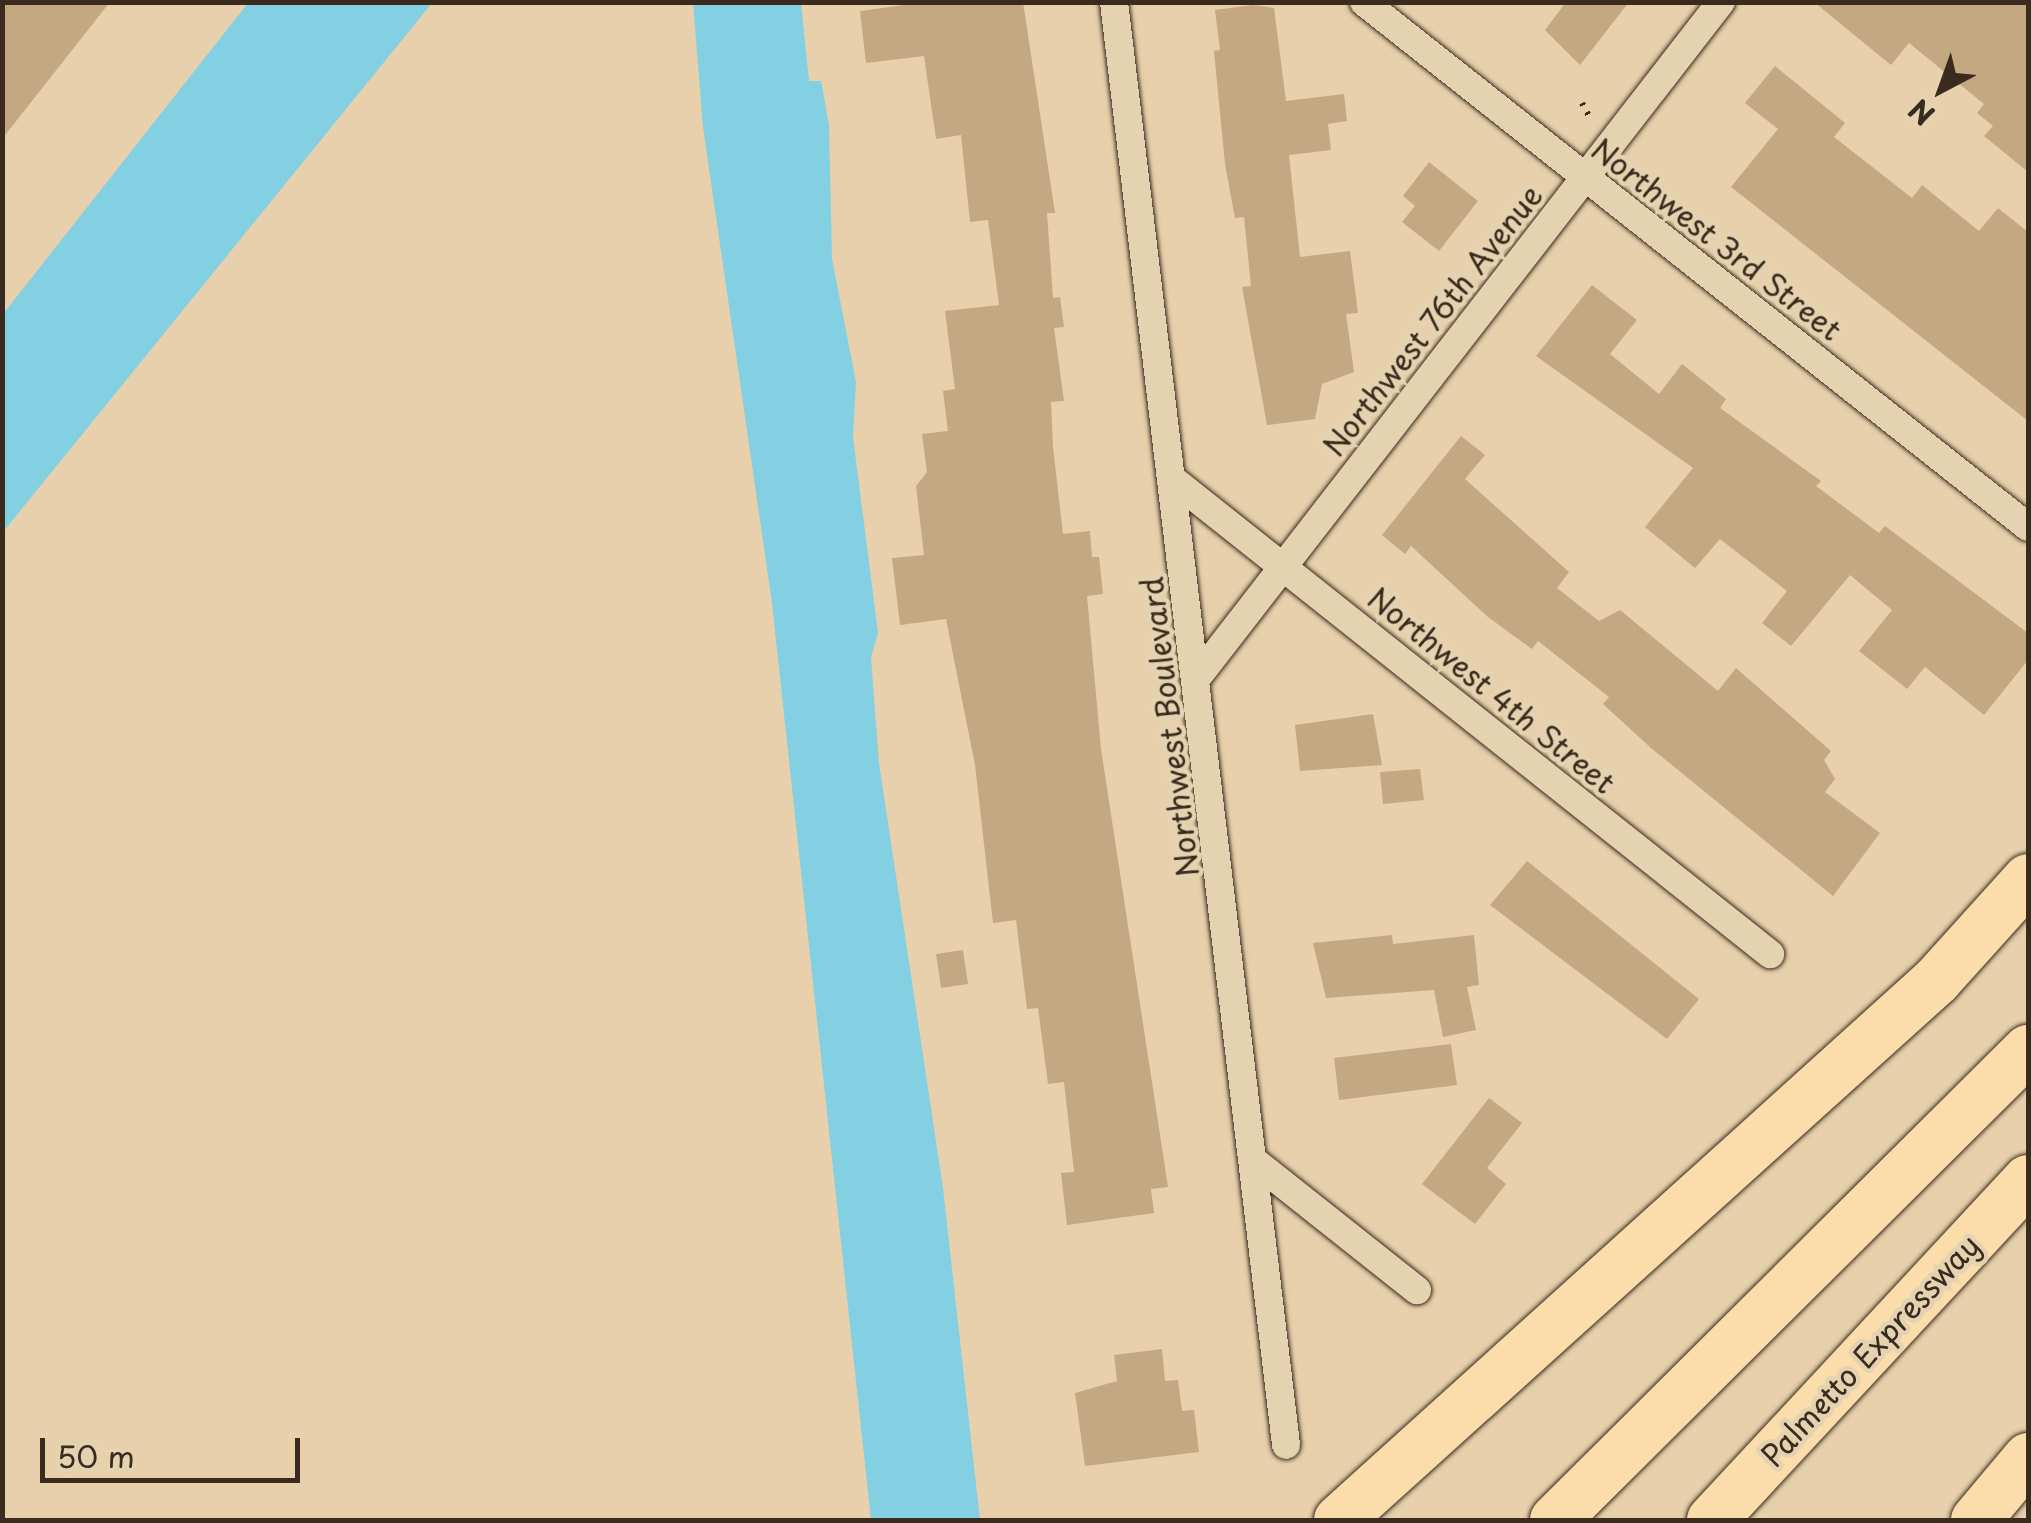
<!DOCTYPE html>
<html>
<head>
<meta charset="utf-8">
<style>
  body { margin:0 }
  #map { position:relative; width:2031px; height:1523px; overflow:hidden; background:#e7d0ab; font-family:"Playpen Sans",sans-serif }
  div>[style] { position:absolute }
  .water>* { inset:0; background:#83d0e2 }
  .building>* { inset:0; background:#c4a882 }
  .path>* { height:6px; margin-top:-3px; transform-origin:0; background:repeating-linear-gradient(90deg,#3b2a1e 0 2.5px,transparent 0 10.5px) }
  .roads { filter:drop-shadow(0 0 2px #3b2a1e) drop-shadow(0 0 2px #3b2a1e) }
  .street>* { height:28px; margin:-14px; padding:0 14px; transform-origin:14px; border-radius:14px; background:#e5d2b0 }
  .highway>* { height:50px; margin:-25px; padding:0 25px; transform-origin:25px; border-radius:25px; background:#faddab }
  span { translate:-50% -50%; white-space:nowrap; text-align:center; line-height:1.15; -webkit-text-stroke:9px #e5d2b0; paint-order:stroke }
  .street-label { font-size:30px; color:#3b2a1e }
  .frame { position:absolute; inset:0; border:5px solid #3b2a1e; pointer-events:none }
  .north { position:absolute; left:1891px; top:40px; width:100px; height:100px; -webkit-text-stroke:8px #e5d2b0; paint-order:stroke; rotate:221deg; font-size:28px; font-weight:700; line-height:40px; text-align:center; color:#3b2a1e }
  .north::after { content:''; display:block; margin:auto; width:35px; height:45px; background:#3b2a1e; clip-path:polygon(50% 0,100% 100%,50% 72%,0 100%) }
  .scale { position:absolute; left:40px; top:1438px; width:260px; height:45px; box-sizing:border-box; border:5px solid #3b2a1e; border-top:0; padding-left:12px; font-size:30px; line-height:35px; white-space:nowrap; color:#3b2a1e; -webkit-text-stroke:8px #e5d2b0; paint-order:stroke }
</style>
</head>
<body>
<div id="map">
  <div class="water">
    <div style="clip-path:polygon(248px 3px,432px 3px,3px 532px,3px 314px)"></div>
    <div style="clip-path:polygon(693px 3px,801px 3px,809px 81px,821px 81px,829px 125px,832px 259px,856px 382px,853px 437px,878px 633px,871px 657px,879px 763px,943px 1188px,980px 1520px,871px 1520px,772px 603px,703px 127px)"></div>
  </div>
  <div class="building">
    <div style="clip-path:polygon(2px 2px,110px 2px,2px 139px)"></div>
    <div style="clip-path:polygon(926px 2px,1023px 2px,1055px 213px,1047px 213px,1053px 298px,1060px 297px,1064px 327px,1054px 328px,1064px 401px,1051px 402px,1053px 447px,1063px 534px,1090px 531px,1092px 557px,1099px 557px,1103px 594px,1087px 596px,1101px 749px,1168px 1187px,1151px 1189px,1154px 1213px,1067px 1225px,1061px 1173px,1074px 1172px,1064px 1082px,1048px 1084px,1038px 1008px,1027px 1009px,1016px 920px,993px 923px,975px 765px,946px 619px,900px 625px,892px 558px,924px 555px,916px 486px,927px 472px,922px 434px,948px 431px,943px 391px,955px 389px,945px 311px,999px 305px,988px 220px,970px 222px,961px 135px,936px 139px,924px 56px,866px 63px,860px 11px)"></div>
    <div style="clip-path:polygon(1566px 2px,1629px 2px,1580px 65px,1545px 30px)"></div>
    <div style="clip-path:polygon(1814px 2px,2028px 2px,2028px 172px,1984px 136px,1993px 126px,1977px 113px,1984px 104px,1909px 43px,1891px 65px)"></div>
    <div style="clip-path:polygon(1253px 5px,1274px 8px,1286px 101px,1344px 94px,1347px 121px,1328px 124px,1331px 150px,1289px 155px,1300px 257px,1350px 251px,1358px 313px,1346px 314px,1354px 372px,1322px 384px,1315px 419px,1267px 425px,1242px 287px,1251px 286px,1244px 217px,1235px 218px,1225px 164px,1214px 51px,1220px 50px,1215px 10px)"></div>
    <div style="clip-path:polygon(1775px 66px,1845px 123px,1834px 137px,1912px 198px,1922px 185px,1979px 231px,1998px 208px,2028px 232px,2028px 421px,1731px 187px,1778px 129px,1745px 103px)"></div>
    <div style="clip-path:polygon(1429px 162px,1478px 201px,1439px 251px,1402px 222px,1415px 206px,1403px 196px)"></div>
    <div style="clip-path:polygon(1592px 285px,1637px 320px,1610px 354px,1659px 394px,1682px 364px,1726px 399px,1720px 408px,1821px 481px,1816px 486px,1879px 533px,1885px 526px,2028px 633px,2028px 660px,1984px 715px,1925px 667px,1907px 689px,1859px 651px,1892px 610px,1850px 575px,1791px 646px,1762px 623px,1787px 591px,1720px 539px,1695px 568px,1645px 527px,1693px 468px,1536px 356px)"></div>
    <div style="clip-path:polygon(1461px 436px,1485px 455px,1465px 479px,1569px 572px,1557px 588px,1599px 621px,1620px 610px,1718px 691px,1736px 668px,1831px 751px,1824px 760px,1835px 779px,1825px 792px,1880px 833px,1833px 896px,1651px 748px,1603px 704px,1609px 697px,1538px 641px,1532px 649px,1488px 617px,1411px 546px,1405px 554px,1382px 535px)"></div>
    <div style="clip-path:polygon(1373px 714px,1382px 765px,1300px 771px,1295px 725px)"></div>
    <div style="clip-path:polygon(1420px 769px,1424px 800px,1383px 804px,1380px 772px)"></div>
    <div style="clip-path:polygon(1527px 861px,1699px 999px,1667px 1039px,1490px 905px)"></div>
    <div style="clip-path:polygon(1392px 935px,1393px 944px,1474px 935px,1479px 985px,1467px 987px,1476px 1030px,1443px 1037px,1434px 990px,1326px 998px,1313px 943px)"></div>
    <div style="clip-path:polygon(963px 950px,968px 984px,941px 988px,936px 954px)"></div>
    <div style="clip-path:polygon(1451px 1044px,1457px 1085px,1339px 1100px,1334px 1058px)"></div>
    <div style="clip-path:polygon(1489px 1098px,1522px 1123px,1487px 1168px,1506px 1184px,1475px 1224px,1422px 1184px)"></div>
    <div style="clip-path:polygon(1162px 1349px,1165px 1381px,1178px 1380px,1182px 1411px,1194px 1410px,1199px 1452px,1085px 1466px,1075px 1393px,1117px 1381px,1114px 1355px)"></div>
  </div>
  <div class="path">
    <div style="left:1582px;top:103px;width:19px;rotate:62deg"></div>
  </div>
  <div class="roads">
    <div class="street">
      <div style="left:1114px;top:2px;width:1453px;rotate:83.2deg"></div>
      <div style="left:1364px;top:2px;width:846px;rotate:38.33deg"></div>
      <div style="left:1172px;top:479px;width:764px;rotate:38.46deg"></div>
      <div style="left:1196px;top:679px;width:857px;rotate:-52.21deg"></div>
      <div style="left:1254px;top:1161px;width:208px;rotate:38.4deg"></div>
    </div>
    <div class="highway">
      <div style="left:1339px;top:1520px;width:806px;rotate:-42.08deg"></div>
      <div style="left:1937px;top:980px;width:136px;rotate:-48deg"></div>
      <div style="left:1555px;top:1520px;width:667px;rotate:-44.82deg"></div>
      <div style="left:1712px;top:1520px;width:464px;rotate:-47.1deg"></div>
      <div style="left:1976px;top:1520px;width:81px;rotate:-50deg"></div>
    </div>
  </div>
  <div class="street-label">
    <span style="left:1717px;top:239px;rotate:38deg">Northwest 3rd Street</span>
    <span style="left:1432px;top:320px;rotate:-52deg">Northwest 76th Avenue</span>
    <span style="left:1492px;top:690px;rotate:39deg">Northwest 4th Street</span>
    <span style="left:1169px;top:727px;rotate:-97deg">Northwest Boulevard</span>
    <span style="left:1870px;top:1350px;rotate:-47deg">Palmetto Expressway</span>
  </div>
  <div class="frame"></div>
  <div class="north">N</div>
  <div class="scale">50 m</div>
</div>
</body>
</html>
